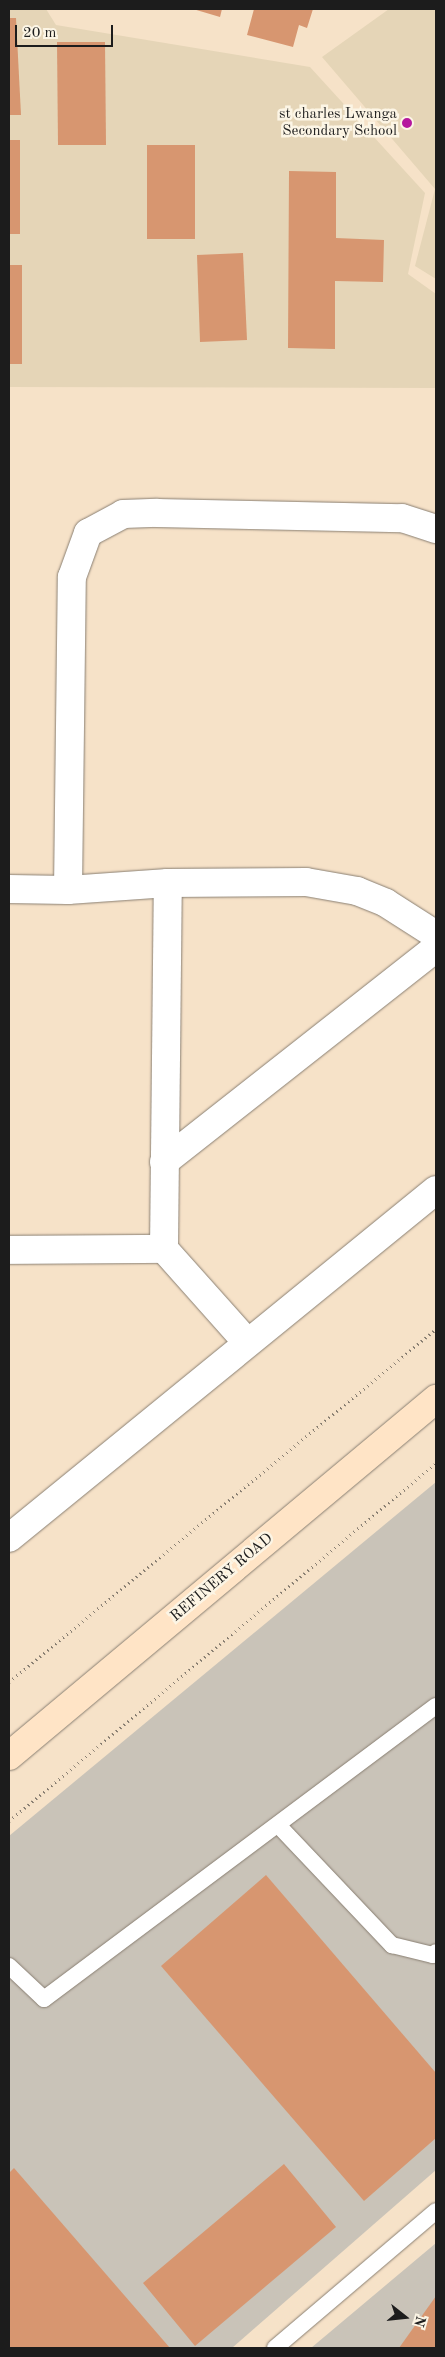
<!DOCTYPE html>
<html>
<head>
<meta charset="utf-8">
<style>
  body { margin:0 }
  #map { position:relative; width:445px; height:2357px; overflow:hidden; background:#f6e2c8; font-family:"Old Standard TT",serif }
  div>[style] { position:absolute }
  .built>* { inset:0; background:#e5d5b7 }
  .industrial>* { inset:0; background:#c9c3b8 }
  .building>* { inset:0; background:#d79670 }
  .path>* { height:3px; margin-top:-1.5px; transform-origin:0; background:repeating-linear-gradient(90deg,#897f72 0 1px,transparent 0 5px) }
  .roads { filter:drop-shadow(0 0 1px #897f72) drop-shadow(0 0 1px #897f72) }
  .service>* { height:16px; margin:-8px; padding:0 8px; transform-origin:8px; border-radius:8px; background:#fff }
  .minor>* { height:28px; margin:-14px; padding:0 14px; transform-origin:14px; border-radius:14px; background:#fff }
  .secondary>* { height:28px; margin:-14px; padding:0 14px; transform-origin:14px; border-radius:14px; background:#ffe4c6 }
  .dots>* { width:14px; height:14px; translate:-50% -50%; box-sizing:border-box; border:2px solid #fcf5e5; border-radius:50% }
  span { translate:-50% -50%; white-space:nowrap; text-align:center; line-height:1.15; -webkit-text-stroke:5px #fcf5e5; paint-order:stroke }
  .poi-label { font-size:15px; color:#1c1c1c }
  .right { translate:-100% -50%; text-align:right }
  .street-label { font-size:15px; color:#1c1c1c }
  .frame { position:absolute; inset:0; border:10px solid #1c1c1c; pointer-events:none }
  .north { position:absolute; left:380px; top:2292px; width:50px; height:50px; -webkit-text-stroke:4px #fcf5e5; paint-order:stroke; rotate:106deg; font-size:14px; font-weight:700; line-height:20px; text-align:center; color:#1c1c1c }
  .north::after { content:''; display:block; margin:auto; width:18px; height:22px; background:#1c1c1c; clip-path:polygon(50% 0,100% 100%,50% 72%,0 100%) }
  .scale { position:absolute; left:15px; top:25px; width:98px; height:22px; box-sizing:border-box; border:2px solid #1c1c1c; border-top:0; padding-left:6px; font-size:15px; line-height:18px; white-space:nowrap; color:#1c1c1c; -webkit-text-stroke:4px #fcf5e5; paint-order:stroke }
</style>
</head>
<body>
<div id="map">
  <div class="built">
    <div style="clip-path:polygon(9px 9px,46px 9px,56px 25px,310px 67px,425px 193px,408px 274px,436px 294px,436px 388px,9px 387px)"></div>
    <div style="clip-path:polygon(389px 9px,436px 9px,436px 279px,415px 266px,435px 189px,322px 57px)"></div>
  </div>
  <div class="industrial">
    <div style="clip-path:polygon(436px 1482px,436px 2170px,232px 2348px,9px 2348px,9px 1836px)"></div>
    <div style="clip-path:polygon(436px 2243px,436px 2348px,311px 2348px)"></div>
  </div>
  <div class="building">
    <div style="clip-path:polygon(193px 9px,222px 9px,220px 17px)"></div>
    <div style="clip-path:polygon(254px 9px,313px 9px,307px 28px,299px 25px,293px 47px,247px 35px)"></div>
    <div style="clip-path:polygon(9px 18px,16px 18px,21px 115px,9px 115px)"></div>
    <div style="clip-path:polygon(57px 42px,105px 42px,106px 145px,58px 145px)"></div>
    <div style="clip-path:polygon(9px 140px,20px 140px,20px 234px,9px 234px)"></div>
    <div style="clip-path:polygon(147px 145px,195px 145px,195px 239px,147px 239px)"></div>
    <div style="clip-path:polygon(289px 171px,336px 172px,336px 238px,384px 240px,383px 282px,335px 281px,335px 349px,288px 348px)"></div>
    <div style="clip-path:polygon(243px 253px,247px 340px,200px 342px,197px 255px)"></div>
    <div style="clip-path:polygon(9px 265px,22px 265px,22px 364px,9px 364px)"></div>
    <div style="clip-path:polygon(266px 1875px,436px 2073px,436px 2138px,364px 2201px,161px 1966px)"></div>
    <div style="clip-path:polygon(284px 2164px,336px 2227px,195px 2346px,143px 2283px)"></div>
    <div style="clip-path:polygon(14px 2168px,170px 2348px,9px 2348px,9px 2173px)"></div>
    <div style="clip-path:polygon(436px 2296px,436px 2348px,399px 2348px)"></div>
  </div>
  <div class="path">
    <div style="left:9px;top:1682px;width:554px;rotate:-39.58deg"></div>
    <div style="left:9px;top:1821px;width:557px;rotate:-39.98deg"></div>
  </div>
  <div class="roads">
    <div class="service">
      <div style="left:278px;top:1825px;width:166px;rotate:46.5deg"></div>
      <div style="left:392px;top:1945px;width:42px;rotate:13.7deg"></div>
      <div style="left:433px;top:1955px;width:4px;rotate:-45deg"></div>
      <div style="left:9px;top:1966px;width:48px;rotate:43.3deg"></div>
      <div style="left:44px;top:1999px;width:489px;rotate:-36.8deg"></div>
      <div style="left:275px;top:2348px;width:211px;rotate:-40.4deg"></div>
    </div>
    <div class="minor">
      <div style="left:9px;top:889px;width:59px;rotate:1deg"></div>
      <div style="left:68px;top:890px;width:100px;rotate:-4deg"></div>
      <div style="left:168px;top:883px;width:138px;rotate:-0.4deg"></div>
      <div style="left:306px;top:882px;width:52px;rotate:10deg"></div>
      <div style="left:357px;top:891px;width:31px;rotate:22deg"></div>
      <div style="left:386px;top:903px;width:59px;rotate:32.6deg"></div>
      <div style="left:68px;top:890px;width:313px;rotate:-89.3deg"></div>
      <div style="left:72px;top:577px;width:47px;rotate:-70deg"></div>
      <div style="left:88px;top:533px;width:40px;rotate:-28deg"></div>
      <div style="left:123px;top:514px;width:34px;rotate:-2deg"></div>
      <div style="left:157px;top:513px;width:245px;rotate:1.2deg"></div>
      <div style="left:402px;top:518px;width:36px;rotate:18deg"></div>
      <div style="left:164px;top:1162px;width:346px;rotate:-38.2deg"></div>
      <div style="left:164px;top:1249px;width:366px;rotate:-89.4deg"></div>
      <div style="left:9px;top:1250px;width:155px;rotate:-0.4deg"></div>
      <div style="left:164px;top:1249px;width:125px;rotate:48.3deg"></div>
      <div style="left:9px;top:1538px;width:551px;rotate:-39.18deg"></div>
    </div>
    <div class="secondary">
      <div style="left:9px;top:1756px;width:557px;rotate:-39.9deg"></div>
    </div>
  </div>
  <div class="dots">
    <div style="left:407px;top:123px;background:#b5179e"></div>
  </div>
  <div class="poi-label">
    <span class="right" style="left:397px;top:123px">st charles Lwanga<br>Secondary School</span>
  </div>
  <div class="street-label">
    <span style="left:222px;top:1578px;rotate:-40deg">REFINERY ROAD</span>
  </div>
  <div class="frame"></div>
  <div class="north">N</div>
  <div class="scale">20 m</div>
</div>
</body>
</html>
